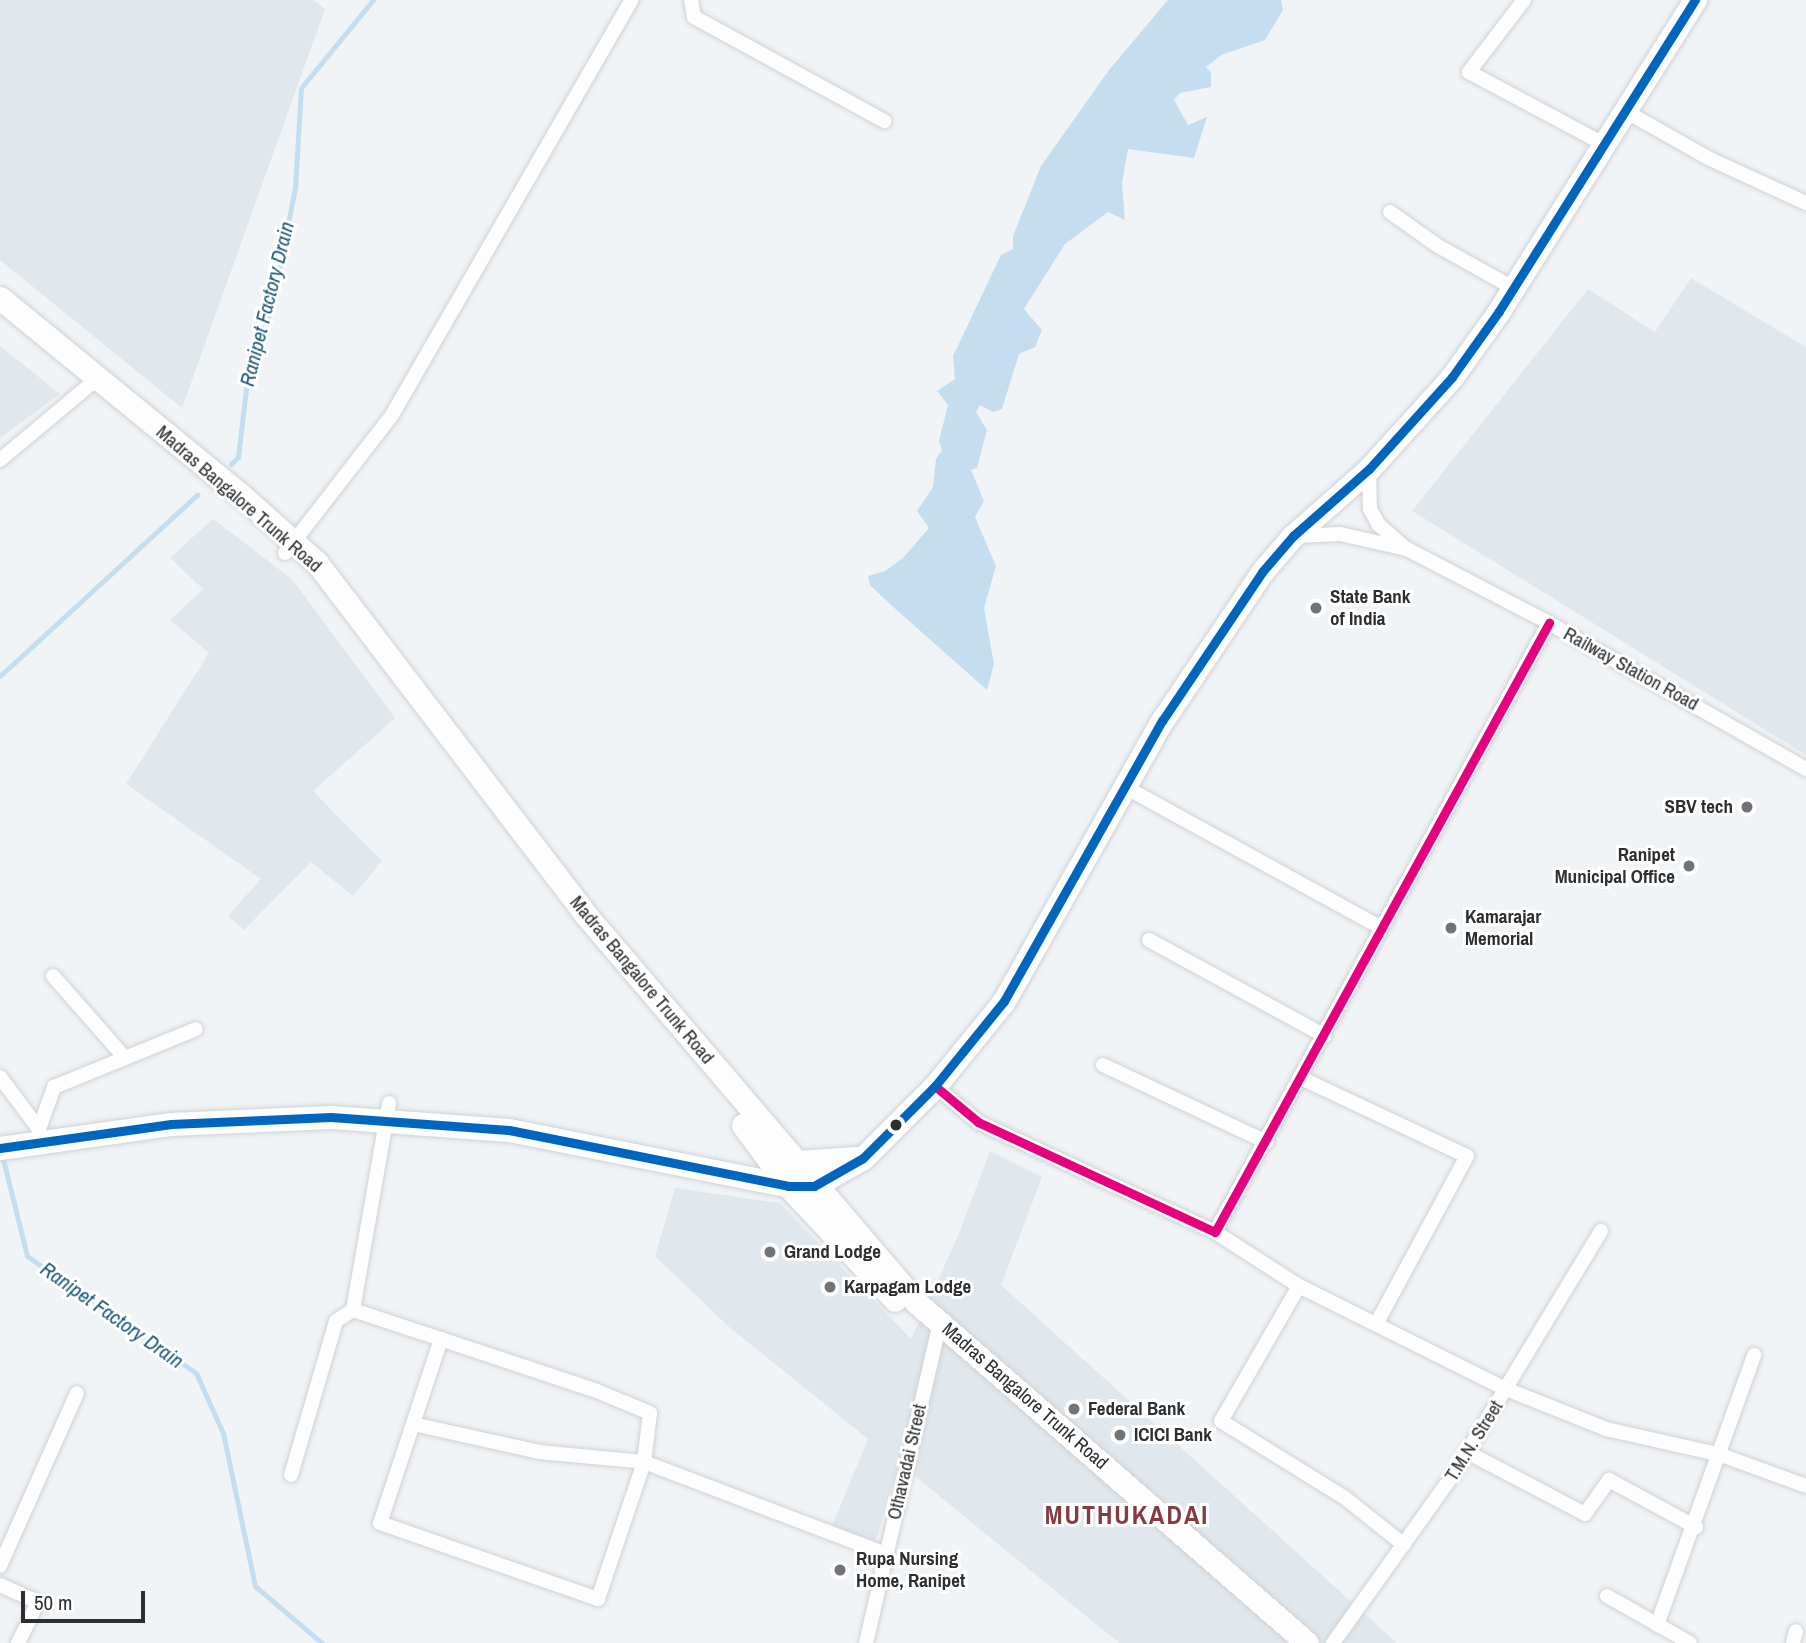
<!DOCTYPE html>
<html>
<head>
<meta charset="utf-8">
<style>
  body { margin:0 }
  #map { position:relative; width:1806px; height:1643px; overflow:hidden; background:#f1f4f7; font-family:"Archivo Narrow",sans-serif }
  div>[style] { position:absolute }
  .built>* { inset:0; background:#e0e7ed }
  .water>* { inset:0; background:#c4deef }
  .stream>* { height:5px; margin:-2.5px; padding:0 2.5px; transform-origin:2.5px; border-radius:2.5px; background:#c4deef }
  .roads { filter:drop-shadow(0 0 2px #cfd2d4) drop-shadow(0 0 2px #cfd2d4) }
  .minor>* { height:14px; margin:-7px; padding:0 7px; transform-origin:7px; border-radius:7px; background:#fdfdfe }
  .primary>* { height:23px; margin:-11.5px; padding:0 11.5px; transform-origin:11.5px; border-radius:11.5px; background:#fdfdfe }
  .trunk>* { height:23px; margin:-11.5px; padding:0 11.5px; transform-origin:11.5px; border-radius:11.5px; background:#fdfdfe }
  .bus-1>* { height:9px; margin:-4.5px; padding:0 4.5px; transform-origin:4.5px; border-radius:4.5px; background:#e5007d }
  .bus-2>* { height:9px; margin:-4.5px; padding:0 4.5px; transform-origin:4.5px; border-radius:4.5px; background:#0065bd }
  .dots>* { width:19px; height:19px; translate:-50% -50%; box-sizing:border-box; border:4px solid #fff; border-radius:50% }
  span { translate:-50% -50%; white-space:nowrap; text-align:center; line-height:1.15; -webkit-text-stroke:6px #fff; paint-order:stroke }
  .street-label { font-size:19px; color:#2c2e30 }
  .poi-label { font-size:19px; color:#2c2e30; font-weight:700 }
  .left { translate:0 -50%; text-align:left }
  .right { translate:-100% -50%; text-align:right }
  .water-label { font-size:21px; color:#1d597a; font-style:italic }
  .district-label { font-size:26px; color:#853c41; font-weight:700; letter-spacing:2px }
  .scale { position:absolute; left:21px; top:1591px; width:124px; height:32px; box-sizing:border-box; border:4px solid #2c2e30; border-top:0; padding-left:9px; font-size:21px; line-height:24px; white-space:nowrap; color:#2c2e30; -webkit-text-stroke:5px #fff; paint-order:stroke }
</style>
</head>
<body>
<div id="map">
  <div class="built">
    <div style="clip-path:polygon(0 0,313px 0,325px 9px,182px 408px,0 260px)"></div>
    <div style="clip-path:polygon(1691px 278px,1806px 347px,1806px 755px,1412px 511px,1588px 289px,1655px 332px)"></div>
    <div style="clip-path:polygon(0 346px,60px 394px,0 438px)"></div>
    <div style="clip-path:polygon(213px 519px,292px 579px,395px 718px,313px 791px,382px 861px,353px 896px,311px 862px,244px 930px,228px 916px,261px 879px,126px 784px,209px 653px,170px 620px,203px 589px,170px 558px)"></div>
    <div style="clip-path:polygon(990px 1151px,1042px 1177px,1001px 1285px,1397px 1643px,1119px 1643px,899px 1463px,876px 1541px,832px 1526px,868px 1439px,728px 1326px,655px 1256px,675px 1188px,780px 1203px,911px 1339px,958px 1236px)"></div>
  </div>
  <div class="water">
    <div style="clip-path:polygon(1168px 0,1281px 0,1283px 10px,1265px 40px,1221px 55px,1206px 67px,1211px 73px,1211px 87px,1180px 93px,1174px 100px,1188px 125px,1207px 117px,1194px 158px,1128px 149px,1122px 183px,1125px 220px,1108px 212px,1065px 244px,1024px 309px,1042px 330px,1035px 347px,1019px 354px,1002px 409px,993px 412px,980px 405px,976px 412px,987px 430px,977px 468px,971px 470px,984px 501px,975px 517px,996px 566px,984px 608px,994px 664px,987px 690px,891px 605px,870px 585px,868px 576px,885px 571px,903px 558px,929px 528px,917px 511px,933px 487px,936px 459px,942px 450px,939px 441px,948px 405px,937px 391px,955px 379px,953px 356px,1001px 255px,1013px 249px,1013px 236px,1041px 166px,1109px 70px)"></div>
  </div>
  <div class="stream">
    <div style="left:231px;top:464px;width:10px;rotate:-45deg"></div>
    <div style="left:238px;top:457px;width:78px;rotate:-83.3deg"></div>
    <div style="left:247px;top:380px;width:80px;rotate:-71.8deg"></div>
    <div style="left:272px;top:304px;width:118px;rotate:-78.8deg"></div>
    <div style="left:295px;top:188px;width:100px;rotate:-86.6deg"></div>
    <div style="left:301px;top:88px;width:114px;rotate:-50.7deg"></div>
    <div style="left:0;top:676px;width:268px;rotate:-42.6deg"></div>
    <div style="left:3px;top:1159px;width:100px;rotate:76.1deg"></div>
    <div style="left:27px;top:1256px;width:206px;rotate:34.7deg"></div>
    <div style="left:196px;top:1373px;width:66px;rotate:65.8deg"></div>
    <div style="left:223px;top:1433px;width:156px;rotate:78.2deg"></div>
    <div style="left:255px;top:1586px;width:88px;rotate:40.4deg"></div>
  </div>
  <div class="roads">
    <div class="minor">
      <div style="left:691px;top:0;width:17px;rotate:80deg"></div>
      <div style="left:694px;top:17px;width:217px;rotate:28.7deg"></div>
      <div style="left:1524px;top:0;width:91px;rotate:127.4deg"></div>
      <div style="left:1469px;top:72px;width:153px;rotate:28.1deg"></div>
      <div style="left:1625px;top:111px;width:95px;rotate:29.5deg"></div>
      <div style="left:1708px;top:158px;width:108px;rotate:24.7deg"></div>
      <div style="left:1390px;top:212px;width:59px;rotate:35.3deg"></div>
      <div style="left:1438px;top:246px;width:86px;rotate:29.2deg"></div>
      <div style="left:0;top:460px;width:126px;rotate:-39.9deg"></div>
      <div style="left:1369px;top:469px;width:40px;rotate:88.6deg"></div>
      <div style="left:1370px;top:509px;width:18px;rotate:61deg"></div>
      <div style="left:1379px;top:525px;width:32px;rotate:41deg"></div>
      <div style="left:1296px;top:536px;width:44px;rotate:-2.6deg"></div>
      <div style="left:1340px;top:534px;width:69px;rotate:12.6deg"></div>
      <div style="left:1407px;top:549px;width:160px;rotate:27.5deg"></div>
      <div style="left:1549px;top:623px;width:296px;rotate:29.6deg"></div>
      <div style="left:285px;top:553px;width:175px;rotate:-52.2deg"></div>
      <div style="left:392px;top:415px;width:479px;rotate:-60deg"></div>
      <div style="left:1125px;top:787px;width:292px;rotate:28.8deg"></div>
      <div style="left:1149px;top:940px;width:200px;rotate:28.6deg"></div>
      <div style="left:53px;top:976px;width:109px;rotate:48.7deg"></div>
      <div style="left:1103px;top:1065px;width:181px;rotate:25.2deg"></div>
      <div style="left:0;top:1077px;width:65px;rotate:53.1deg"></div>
      <div style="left:1303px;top:1079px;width:181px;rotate:25.2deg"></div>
      <div style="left:1467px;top:1156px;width:191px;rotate:118.4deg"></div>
      <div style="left:935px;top:1086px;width:56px;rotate:39.9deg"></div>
      <div style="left:978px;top:1122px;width:261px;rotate:24.9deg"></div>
      <div style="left:1215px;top:1232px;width:695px;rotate:-61.26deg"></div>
      <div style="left:39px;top:1129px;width:45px;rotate:-70.3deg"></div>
      <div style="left:54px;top:1087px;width:153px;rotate:-22.2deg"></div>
      <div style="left:1215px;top:1232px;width:100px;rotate:32.7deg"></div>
      <div style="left:1299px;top:1286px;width:156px;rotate:120deg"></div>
      <div style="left:1221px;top:1421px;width:146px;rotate:31.8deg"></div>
      <div style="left:1345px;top:1498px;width:75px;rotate:38.5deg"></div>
      <div style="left:1299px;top:1286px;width:231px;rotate:26.5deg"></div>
      <div style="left:1506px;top:1389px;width:108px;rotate:21.8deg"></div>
      <div style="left:1606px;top:1429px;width:118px;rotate:12.7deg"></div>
      <div style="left:1721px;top:1455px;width:90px;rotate:20deg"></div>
      <div style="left:353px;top:1310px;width:93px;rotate:18.2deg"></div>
      <div style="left:441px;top:1339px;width:194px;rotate:108.3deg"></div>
      <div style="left:380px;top:1523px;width:231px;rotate:19.2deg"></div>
      <div style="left:598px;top:1599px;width:145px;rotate:-71.4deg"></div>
      <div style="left:644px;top:1462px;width:49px;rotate:-83deg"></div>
      <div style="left:650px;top:1413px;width:57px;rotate:-157.5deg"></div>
      <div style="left:597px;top:1391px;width:164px;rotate:-161.6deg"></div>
      <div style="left:413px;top:1424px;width:129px;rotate:12.5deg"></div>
      <div style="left:539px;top:1452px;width:105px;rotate:5.4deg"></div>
      <div style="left:644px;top:1462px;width:259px;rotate:20.8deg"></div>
      <div style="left:1467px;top:1452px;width:133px;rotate:27.7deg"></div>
      <div style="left:1585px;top:1514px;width:42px;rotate:-54.8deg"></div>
      <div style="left:1609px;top:1480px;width:99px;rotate:28.4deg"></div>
      <div style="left:291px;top:1475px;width:160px;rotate:-73.7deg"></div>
      <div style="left:336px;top:1321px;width:20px;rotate:-33deg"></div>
      <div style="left:353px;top:1310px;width:210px;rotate:-80.1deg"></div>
      <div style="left:0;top:1566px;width:189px;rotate:-66deg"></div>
      <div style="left:0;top:1585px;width:42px;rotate:24.1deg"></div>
      <div style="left:38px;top:1602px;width:46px;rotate:116deg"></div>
      <div style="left:1607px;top:1596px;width:95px;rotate:29.5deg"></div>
      <div style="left:1657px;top:1625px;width:287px;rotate:-70.2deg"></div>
      <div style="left:866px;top:1643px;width:329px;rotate:-77deg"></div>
      <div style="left:1333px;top:1643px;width:210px;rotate:-54.5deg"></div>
      <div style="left:1455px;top:1472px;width:282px;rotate:-58.8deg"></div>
      <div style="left:1793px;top:1643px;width:12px;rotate:-76deg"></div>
    </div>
    <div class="primary">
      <div style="left:0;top:1148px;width:173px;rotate:-8deg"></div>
      <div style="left:171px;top:1124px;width:160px;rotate:-2.5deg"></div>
      <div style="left:331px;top:1117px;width:178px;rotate:4.2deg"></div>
      <div style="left:509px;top:1130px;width:285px;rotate:11.3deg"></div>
      <div style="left:788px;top:1186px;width:26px"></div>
      <div style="left:814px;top:1186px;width:56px;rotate:-29.7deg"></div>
      <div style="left:863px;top:1158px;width:102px;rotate:-45deg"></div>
      <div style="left:935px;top:1086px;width:109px;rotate:-50.9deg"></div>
      <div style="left:1004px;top:1001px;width:322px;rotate:-60.6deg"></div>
      <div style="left:1162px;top:721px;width:179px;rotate:-56.1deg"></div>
      <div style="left:1262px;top:572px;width:48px;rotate:-49.3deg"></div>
      <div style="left:1293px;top:536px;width:101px;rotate:-41.4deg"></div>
      <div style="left:1369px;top:469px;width:124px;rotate:-47.9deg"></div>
      <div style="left:1452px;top:377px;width:81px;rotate:-54.5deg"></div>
      <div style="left:1499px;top:311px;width:368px;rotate:-57.8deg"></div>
      <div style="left:780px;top:1168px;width:17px;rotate:-21deg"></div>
      <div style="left:796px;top:1162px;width:61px;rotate:-3.8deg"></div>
    </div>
    <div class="trunk">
      <div style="left:0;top:298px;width:311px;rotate:39.3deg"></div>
      <div style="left:241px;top:495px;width:102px;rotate:41.8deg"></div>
      <div style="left:317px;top:563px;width:442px;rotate:52.6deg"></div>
      <div style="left:585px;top:914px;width:511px;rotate:49.52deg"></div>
      <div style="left:917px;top:1303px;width:517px;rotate:41.08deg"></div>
      <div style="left:743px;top:1125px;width:76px;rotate:53.6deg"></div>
      <div style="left:788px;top:1186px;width:156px;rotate:46.8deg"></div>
    </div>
  </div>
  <div class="bus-1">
    <div style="left:935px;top:1086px;width:56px;rotate:39.9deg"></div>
    <div style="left:978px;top:1122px;width:261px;rotate:24.9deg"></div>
    <div style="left:1215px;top:1232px;width:695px;rotate:-61.26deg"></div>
  </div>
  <div class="bus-2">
    <div style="left:0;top:1148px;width:173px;rotate:-8deg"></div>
    <div style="left:171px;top:1124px;width:160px;rotate:-2.5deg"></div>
    <div style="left:331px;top:1117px;width:178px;rotate:4.2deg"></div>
    <div style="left:509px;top:1130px;width:285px;rotate:11.3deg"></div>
    <div style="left:788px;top:1186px;width:26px"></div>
    <div style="left:814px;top:1186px;width:56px;rotate:-29.7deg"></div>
    <div style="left:863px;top:1158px;width:102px;rotate:-45deg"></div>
    <div style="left:935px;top:1086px;width:109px;rotate:-50.9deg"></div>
    <div style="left:1004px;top:1001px;width:322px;rotate:-60.6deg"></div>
    <div style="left:1162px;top:721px;width:179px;rotate:-56.1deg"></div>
    <div style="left:1262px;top:572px;width:48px;rotate:-49.3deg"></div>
    <div style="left:1293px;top:536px;width:101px;rotate:-41.4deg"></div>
    <div style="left:1369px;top:469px;width:124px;rotate:-47.9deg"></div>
    <div style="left:1452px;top:377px;width:81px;rotate:-54.5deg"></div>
    <div style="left:1499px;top:311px;width:368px;rotate:-57.8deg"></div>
  </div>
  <div class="dots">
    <div style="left:1316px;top:608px;background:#717376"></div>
    <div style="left:1747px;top:807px;background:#717376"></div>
    <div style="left:1689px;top:866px;background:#717376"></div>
    <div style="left:1451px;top:928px;background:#717376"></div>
    <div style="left:896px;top:1125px;background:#2c2e30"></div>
    <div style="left:770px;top:1252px;background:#717376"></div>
    <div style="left:830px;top:1287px;background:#717376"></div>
    <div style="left:1074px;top:1409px;background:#717376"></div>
    <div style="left:1120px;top:1435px;background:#717376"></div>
    <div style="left:840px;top:1570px;background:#717376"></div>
  </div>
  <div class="street-label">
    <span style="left:239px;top:499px;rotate:41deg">Madras Bangalore Trunk Road</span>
    <span style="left:1631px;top:669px;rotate:29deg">Railway Station Road</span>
    <span style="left:642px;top:980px;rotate:50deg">Madras Bangalore Trunk Road</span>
    <span style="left:1025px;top:1396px;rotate:41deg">Madras Bangalore Trunk Road</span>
    <span style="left:1474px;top:1441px;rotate:-58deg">T.M.N. Street</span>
    <span style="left:907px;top:1462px;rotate:-77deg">Othavadai Street</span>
  </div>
  <div class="poi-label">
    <span class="left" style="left:1330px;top:608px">State Bank<br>of India</span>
    <span class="right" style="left:1733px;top:807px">SBV tech</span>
    <span class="right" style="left:1675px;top:866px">Ranipet<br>Municipal Office</span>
    <span class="left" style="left:1465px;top:928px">Kamarajar<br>Memorial</span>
    <span class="left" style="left:784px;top:1252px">Grand Lodge</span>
    <span class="left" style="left:844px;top:1287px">Karpagam Lodge</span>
    <span class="left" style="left:1088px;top:1409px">Federal Bank</span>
    <span class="left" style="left:1134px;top:1435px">ICICI Bank</span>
    <span class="left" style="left:856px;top:1570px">Rupa Nursing<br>Home, Ranipet</span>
  </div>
  <div class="water-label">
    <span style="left:267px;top:304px;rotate:-76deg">Ranipet Factory Drain</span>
    <span style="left:112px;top:1315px;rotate:35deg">Ranipet Factory Drain</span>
  </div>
  <div class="district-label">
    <span style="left:1127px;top:1515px">MUTHUKADAI</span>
  </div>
  <div class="scale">50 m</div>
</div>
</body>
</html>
